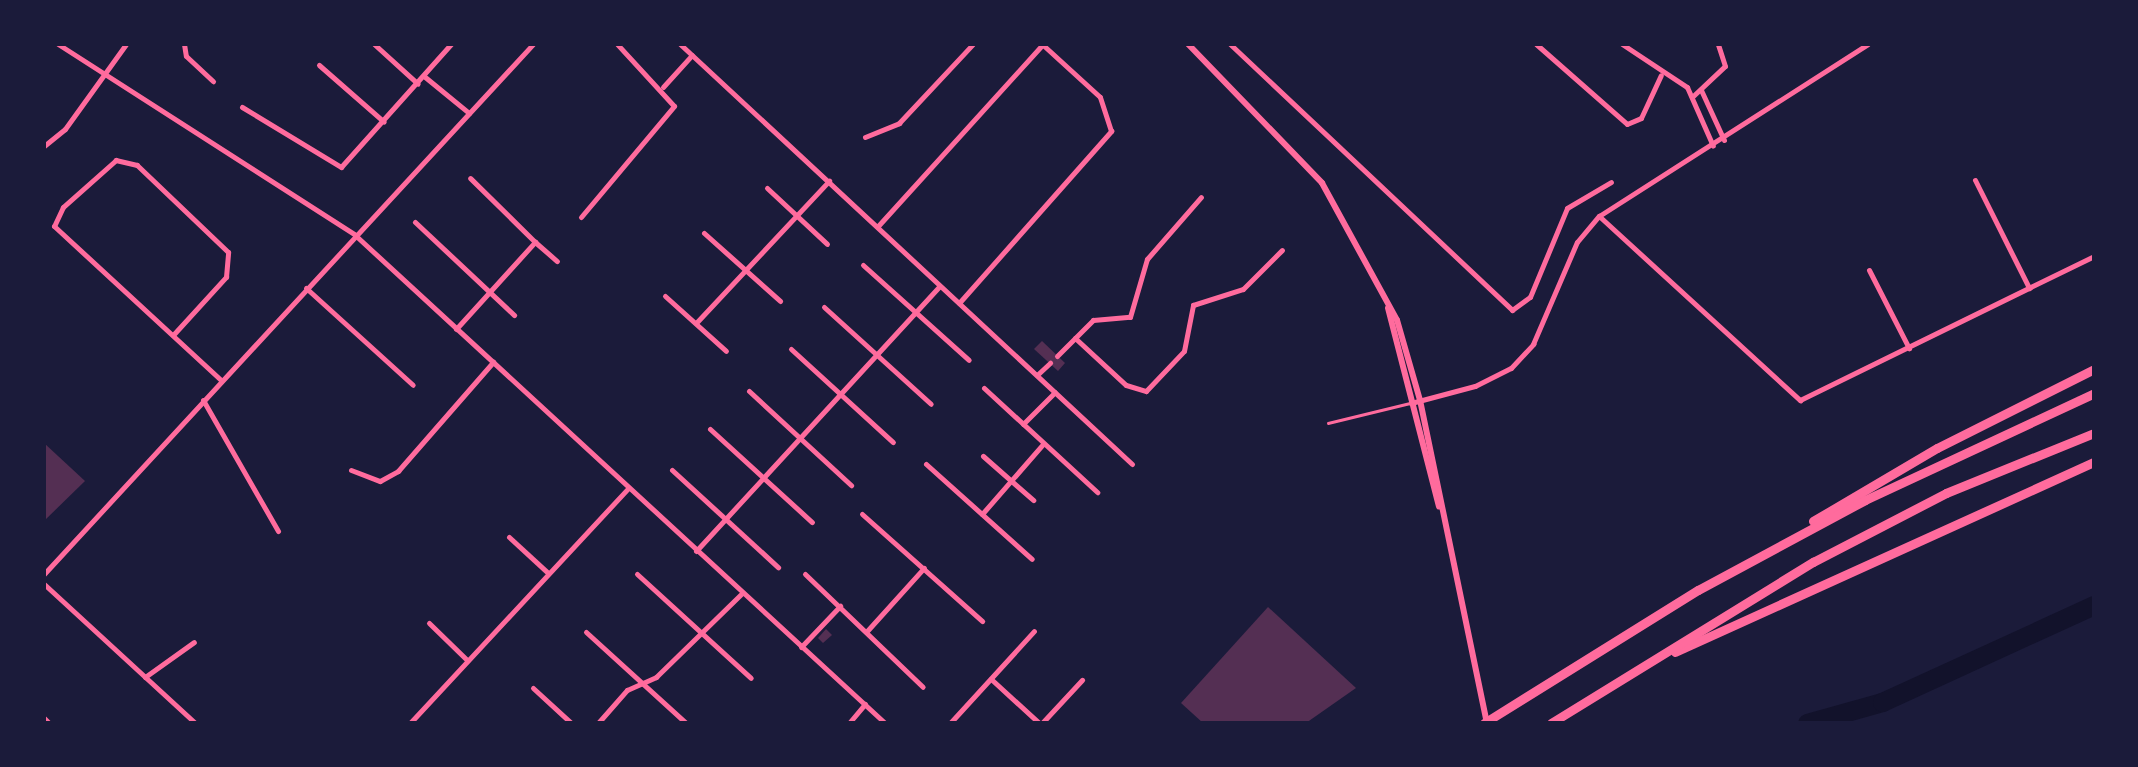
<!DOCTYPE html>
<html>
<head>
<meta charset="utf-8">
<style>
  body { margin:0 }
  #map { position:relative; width:2138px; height:767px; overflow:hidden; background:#1b1b3a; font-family:Overpass,sans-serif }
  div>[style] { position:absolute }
  .river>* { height:19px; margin:-9.5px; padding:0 9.5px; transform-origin:9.5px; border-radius:9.5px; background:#12122b }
  .building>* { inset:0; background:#542f53 }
  .service>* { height:2.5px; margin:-1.25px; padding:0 1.25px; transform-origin:1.25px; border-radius:1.25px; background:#ff6b9d }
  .minor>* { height:5px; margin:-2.5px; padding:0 2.5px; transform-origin:2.5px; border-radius:2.5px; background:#ff6b9d }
  .tertiary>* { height:6px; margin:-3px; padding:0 3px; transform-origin:3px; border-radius:3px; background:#ff6b9d }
  .motorway>* { height:9px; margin:-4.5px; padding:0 4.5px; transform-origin:4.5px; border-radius:4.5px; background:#ff6b9d }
  span { translate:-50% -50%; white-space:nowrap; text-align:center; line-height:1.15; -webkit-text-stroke:6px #1b1b3a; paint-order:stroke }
  .frame { position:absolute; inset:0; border:46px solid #1b1b3a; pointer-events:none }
</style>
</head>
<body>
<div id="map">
  <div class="river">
    <div style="left:1807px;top:723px;width:78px;rotate:-15.6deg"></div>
    <div style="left:1882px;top:702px;width:233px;rotate:-24.6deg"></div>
  </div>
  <div class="building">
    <div style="clip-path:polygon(1042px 341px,1065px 363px,1058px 371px,1034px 349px)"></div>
    <div style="clip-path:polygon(44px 443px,85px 481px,44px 521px)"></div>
    <div style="clip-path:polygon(1268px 607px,1356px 688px,1306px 723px,1203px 723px,1181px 703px)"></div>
    <div style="clip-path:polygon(826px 629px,832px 635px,823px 643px,818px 638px)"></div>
  </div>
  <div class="service">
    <div style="left:1328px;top:423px;width:84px;rotate:-13.7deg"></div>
  </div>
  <div class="minor">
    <div style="left:58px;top:44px;width:353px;rotate:32.7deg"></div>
    <div style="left:355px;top:235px;width:720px;rotate:42.64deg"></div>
    <div style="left:184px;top:44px;width:12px;rotate:81deg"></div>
    <div style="left:186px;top:56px;width:37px;rotate:43deg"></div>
    <div style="left:374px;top:44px;width:59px;rotate:42.3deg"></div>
    <div style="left:680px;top:44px;width:617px;rotate:42.9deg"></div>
    <div style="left:1230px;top:44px;width:388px;rotate:43.3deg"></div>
    <div style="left:1512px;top:310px;width:22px;rotate:-36deg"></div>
    <div style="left:1530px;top:297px;width:96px;rotate:-67.4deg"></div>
    <div style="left:1567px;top:208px;width:51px;rotate:-30.6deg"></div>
    <div style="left:1536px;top:44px;width:121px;rotate:41.3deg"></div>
    <div style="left:1627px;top:124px;width:15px;rotate:-23deg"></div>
    <div style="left:1641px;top:118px;width:47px;rotate:-65.1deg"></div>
    <div style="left:1622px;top:44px;width:78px;rotate:33.5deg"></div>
    <div style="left:1687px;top:87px;width:64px;rotate:66.2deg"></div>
    <div style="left:319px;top:65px;width:86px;rotate:41.2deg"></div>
    <div style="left:425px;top:77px;width:57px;rotate:39.3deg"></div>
    <div style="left:663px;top:87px;width:43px;rotate:-47.8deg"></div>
    <div style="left:1701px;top:90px;width:55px;rotate:65.3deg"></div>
    <div style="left:1692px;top:97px;width:45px;rotate:-43.2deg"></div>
    <div style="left:1725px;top:66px;width:23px;rotate:-108deg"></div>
    <div style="left:242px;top:107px;width:116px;rotate:31.2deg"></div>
    <div style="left:341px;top:167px;width:165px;rotate:-48.2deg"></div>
    <div style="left:865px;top:137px;width:37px;rotate:-22deg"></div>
    <div style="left:899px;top:123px;width:108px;rotate:-46.9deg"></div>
    <div style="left:44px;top:146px;width:27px;rotate:-39deg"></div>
    <div style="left:65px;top:129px;width:105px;rotate:-54.3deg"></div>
    <div style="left:1975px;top:180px;width:121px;rotate:63.4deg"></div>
    <div style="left:767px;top:188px;width:82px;rotate:43deg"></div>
    <div style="left:1599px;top:216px;width:273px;rotate:42.5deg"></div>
    <div style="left:1800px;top:400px;width:327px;rotate:-26.1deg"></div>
    <div style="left:581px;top:217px;width:145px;rotate:-50deg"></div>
    <div style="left:674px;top:106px;width:84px;rotate:-132.6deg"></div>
    <div style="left:415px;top:222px;width:136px;rotate:43.2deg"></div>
    <div style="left:878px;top:226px;width:246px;rotate:-47.8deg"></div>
    <div style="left:704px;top:233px;width:102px;rotate:41.8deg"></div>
    <div style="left:535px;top:242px;width:29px;rotate:41deg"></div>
    <div style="left:863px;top:265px;width:142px;rotate:41.9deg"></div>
    <div style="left:1869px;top:270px;width:88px;rotate:62.9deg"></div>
    <div style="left:306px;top:288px;width:144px;rotate:42.2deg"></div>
    <div style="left:665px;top:296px;width:82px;rotate:42deg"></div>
    <div style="left:959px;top:303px;width:230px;rotate:-48.5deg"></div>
    <div style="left:1111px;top:131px;width:36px;rotate:-108deg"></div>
    <div style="left:1100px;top:97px;width:79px;rotate:-137.6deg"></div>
    <div style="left:824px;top:307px;width:144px;rotate:42.2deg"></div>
    <div style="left:696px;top:323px;width:195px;rotate:-46.9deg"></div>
    <div style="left:456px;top:329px;width:118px;rotate:-47.8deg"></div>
    <div style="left:535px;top:242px;width:91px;rotate:-135.4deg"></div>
    <div style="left:173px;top:335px;width:79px;rotate:-47.6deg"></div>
    <div style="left:226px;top:277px;width:25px;rotate:-85deg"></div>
    <div style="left:228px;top:252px;width:126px;rotate:-136.3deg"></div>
    <div style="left:137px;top:165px;width:22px;rotate:-167deg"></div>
    <div style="left:116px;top:160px;width:71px;rotate:138.4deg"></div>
    <div style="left:63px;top:207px;width:21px;rotate:115deg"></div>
    <div style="left:54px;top:226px;width:226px;rotate:42.7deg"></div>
    <div style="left:1075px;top:338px;width:69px;rotate:42.7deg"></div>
    <div style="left:1126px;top:385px;width:21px;rotate:17deg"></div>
    <div style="left:1146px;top:391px;width:55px;rotate:-46.5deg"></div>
    <div style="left:1184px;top:351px;width:47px;rotate:-78.9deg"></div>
    <div style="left:1193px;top:305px;width:52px;rotate:-17.7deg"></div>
    <div style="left:1243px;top:289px;width:55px;rotate:-45deg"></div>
    <div style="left:791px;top:349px;width:138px;rotate:42.4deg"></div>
    <div style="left:1057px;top:356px;width:51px;rotate:-45deg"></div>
    <div style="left:1093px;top:320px;width:37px;rotate:-5deg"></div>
    <div style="left:1130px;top:317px;width:60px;rotate:-73.7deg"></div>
    <div style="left:1147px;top:259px;width:82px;rotate:-48.9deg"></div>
    <div style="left:1037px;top:375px;width:18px;rotate:-43deg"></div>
    <div style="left:984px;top:388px;width:154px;rotate:42.6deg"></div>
    <div style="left:749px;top:391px;width:139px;rotate:42.7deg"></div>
    <div style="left:203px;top:400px;width:151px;rotate:60.2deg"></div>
    <div style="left:1411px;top:403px;width:66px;rotate:-14.9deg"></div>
    <div style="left:1475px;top:386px;width:40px;rotate:-26.6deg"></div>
    <div style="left:1511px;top:368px;width:33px;rotate:-47deg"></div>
    <div style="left:1533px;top:344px;width:111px;rotate:-66.7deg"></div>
    <div style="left:1577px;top:242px;width:34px;rotate:-50deg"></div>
    <div style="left:1599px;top:216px;width:319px;rotate:-32.6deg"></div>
    <div style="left:1023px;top:424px;width:45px;rotate:-45deg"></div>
    <div style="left:710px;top:429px;width:138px;rotate:42.4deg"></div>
    <div style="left:983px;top:456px;width:67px;rotate:41.3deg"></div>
    <div style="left:926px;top:464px;width:142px;rotate:41.9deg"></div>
    <div style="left:351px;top:470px;width:31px;rotate:21deg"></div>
    <div style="left:380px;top:481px;width:21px;rotate:-29deg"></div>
    <div style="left:398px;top:471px;width:145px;rotate:-48.9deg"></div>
    <div style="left:672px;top:470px;width:144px;rotate:42.5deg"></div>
    <div style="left:862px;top:514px;width:161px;rotate:41.7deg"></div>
    <div style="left:982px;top:514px;width:93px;rotate:-48.9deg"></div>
    <div style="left:509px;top:537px;width:53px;rotate:42.7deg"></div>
    <div style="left:696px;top:551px;width:360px;rotate:-47.4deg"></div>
    <div style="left:44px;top:574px;width:721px;rotate:-47.3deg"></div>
    <div style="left:637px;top:574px;width:154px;rotate:42.4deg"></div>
    <div style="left:805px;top:574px;width:163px;rotate:43.8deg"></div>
    <div style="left:44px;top:584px;width:205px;rotate:42.6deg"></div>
    <div style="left:429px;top:623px;width:53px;rotate:44.2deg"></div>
    <div style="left:867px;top:631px;width:85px;rotate:-47.9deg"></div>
    <div style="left:586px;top:632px;width:135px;rotate:42.3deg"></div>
    <div style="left:801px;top:647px;width:57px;rotate:-46.4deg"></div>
    <div style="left:145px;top:677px;width:60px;rotate:-35.5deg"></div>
    <div style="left:991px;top:679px;width:65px;rotate:42.5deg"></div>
    <div style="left:533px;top:688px;width:52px;rotate:42.6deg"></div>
    <div style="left:44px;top:718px;width:7px;rotate:45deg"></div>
    <div style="left:951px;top:722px;width:123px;rotate:-47.6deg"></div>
    <div style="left:410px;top:723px;width:321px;rotate:-47.1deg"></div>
    <div style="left:598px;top:723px;width:44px;rotate:-48.7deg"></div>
    <div style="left:627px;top:690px;width:32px;rotate:-24deg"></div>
    <div style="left:656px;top:677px;width:120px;rotate:-44.3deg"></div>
    <div style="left:783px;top:723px;width:12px"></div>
    <div style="left:849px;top:723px;width:25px;rotate:-50deg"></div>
    <div style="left:1042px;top:723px;width:59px;rotate:-47.1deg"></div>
  </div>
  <div class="tertiary">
    <div style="left:1188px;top:44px;width:193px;rotate:46deg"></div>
    <div style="left:1322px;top:183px;width:156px;rotate:61.3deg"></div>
    <div style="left:1397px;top:320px;width:83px;rotate:74deg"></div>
    <div style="left:1420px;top:400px;width:330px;rotate:78.3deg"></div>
    <div style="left:1388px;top:308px;width:205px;rotate:75.6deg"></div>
  </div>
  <div class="motorway">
    <div style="left:1813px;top:521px;width:144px;rotate:-30.5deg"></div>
    <div style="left:1937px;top:448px;width:176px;rotate:-26.7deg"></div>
    <div style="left:1675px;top:652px;width:460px;rotate:-24.4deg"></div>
    <div style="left:1484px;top:723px;width:252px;rotate:-31.9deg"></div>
    <div style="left:1698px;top:590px;width:190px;rotate:-28.3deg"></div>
    <div style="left:1865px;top:500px;width:253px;rotate:-25deg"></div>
    <div style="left:1551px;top:723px;width:308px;rotate:-31.6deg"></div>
    <div style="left:1813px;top:562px;width:150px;rotate:-27.4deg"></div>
    <div style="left:1946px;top:493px;width:160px;rotate:-22.1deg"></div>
  </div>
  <div class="frame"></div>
</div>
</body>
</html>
